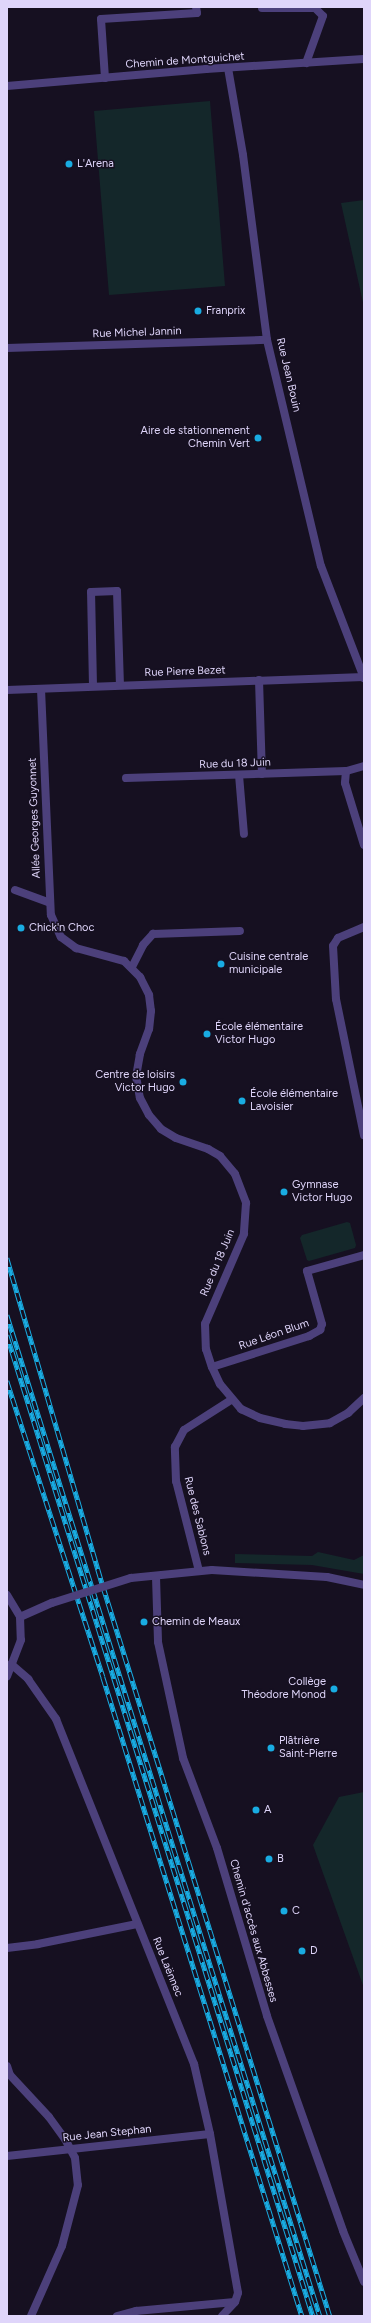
<!DOCTYPE html>
<html>
<head>
<meta charset="utf-8">
<style>
  body { margin:0 }
  #map { position:relative; width:371px; height:2323px; overflow:hidden; background:#161021; font-family:Figtree,sans-serif }
  div>[style] { position:absolute }
  .green>* { inset:0; background:#14272a }
  .minor>* { height:8px; margin:-4px; padding:0 4px; transform-origin:4px; border-radius:4px; background:#4c407b }
  .tertiary>* { height:8px; margin:-4px; padding:0 4px; transform-origin:4px; border-radius:4px; background:#4c407b }
  .rail>* { height:4.5px; margin-top:-2.25px; transform-origin:0; background:repeating-linear-gradient(90deg,#161021 0 9px,#19ace2 0 18px); box-sizing:border-box; border-block:1px solid #19ace2 }
  .minor-bridge>* { height:8px; margin:-4px; padding:0 4px; transform-origin:4px; border-radius:4px; background:#4c407b }
  .dots>* { width:11px; height:11px; translate:-50% -50%; box-sizing:border-box; border:2px solid #161021; border-radius:50% }
  span { translate:-50% -50%; white-space:nowrap; text-align:center; line-height:1.15; -webkit-text-stroke:3px #161021; paint-order:stroke }
  .street-label { font-size:11px; color:#dfd5fa }
  .poi-label { font-size:11px; color:#dfd5fa }
  .left { translate:0 -50%; text-align:left }
  .right { translate:-100% -50%; text-align:right }
  .frame { position:absolute; inset:0; border:8px solid #dfd5fa; pointer-events:none }
</style>
</head>
<body>
<div id="map">
  <div class="green">
    <div style="clip-path:polygon(210px 101px,225px 286px,109px 295px,94px 111px)"></div>
    <div style="clip-path:polygon(364px 200px,364px 307px,341px 203px)"></div>
    <div style="clip-path:polygon(347px 1222px,350px 1223px,356px 1245px,355px 1248px,309px 1261px,307px 1260px,300px 1238px,302px 1235px)"></div>
    <div style="clip-path:polygon(318px 1552px,354px 1560px,364px 1555px,364px 1574px,312px 1565px,235px 1563px,235px 1554px,312px 1556px)"></div>
    <div style="clip-path:polygon(364px 1792px,364px 1988px,313px 1845px,339px 1797px)"></div>
  </div>
  <div class="minor">
    <div style="left:262px;top:8px;width:53px"></div>
    <div style="left:315px;top:8px;width:11px;rotate:45deg"></div>
    <div style="left:323px;top:16px;width:50px;rotate:109.9deg"></div>
    <div style="left:228px;top:68px;width:88px;rotate:80.2deg"></div>
    <div style="left:243px;top:155px;width:187px;rotate:82.6deg"></div>
    <div style="left:267px;top:340px;width:232px;rotate:76.6deg"></div>
    <div style="left:321px;top:566px;width:120px;rotate:69deg"></div>
    <div style="left:105px;top:78px;width:59px;rotate:-93.9deg"></div>
    <div style="left:101px;top:19px;width:96px;rotate:-3.6deg"></div>
    <div style="left:197px;top:13px;width:6px;rotate:-99deg"></div>
    <div style="left:7px;top:348px;width:260px;rotate:-1.8deg"></div>
    <div style="left:259px;top:680px;width:94px;rotate:88.2deg"></div>
    <div style="left:93px;top:686px;width:94px;rotate:-91.2deg"></div>
    <div style="left:91px;top:592px;width:26px;rotate:-2deg"></div>
    <div style="left:117px;top:591px;width:94px;rotate:88.2deg"></div>
    <div style="left:41px;top:689px;width:226px;rotate:87.5deg"></div>
    <div style="left:51px;top:915px;width:24px;rotate:66deg"></div>
    <div style="left:61px;top:937px;width:19px;rotate:36deg"></div>
    <div style="left:76px;top:948px;width:50px;rotate:15.2deg"></div>
    <div style="left:124px;top:961px;width:23px;rotate:45deg"></div>
    <div style="left:140px;top:977px;width:20px;rotate:63deg"></div>
    <div style="left:149px;top:995px;width:16px;rotate:83deg"></div>
    <div style="left:151px;top:1011px;width:18px;rotate:96deg"></div>
    <div style="left:149px;top:1029px;width:27px;rotate:110deg"></div>
    <div style="left:140px;top:1054px;width:22px;rotate:100deg"></div>
    <div style="left:136px;top:1076px;width:22px;rotate:80deg"></div>
    <div style="left:140px;top:1098px;width:19px;rotate:62deg"></div>
    <div style="left:149px;top:1115px;width:18px;rotate:49deg"></div>
    <div style="left:161px;top:1129px;width:17px;rotate:31deg"></div>
    <div style="left:176px;top:1138px;width:34px;rotate:19deg"></div>
    <div style="left:208px;top:1149px;width:14px;rotate:30deg"></div>
    <div style="left:220px;top:1156px;width:23px;rotate:50deg"></div>
    <div style="left:235px;top:1174px;width:31px;rotate:69deg"></div>
    <div style="left:246px;top:1203px;width:31px;rotate:94deg"></div>
    <div style="left:244px;top:1234px;width:98px;rotate:113.4deg"></div>
    <div style="left:205px;top:1324px;width:25px;rotate:88deg"></div>
    <div style="left:206px;top:1349px;width:19px;rotate:72deg"></div>
    <div style="left:212px;top:1367px;width:19px;rotate:65deg"></div>
    <div style="left:220px;top:1384px;width:33px;rotate:50deg"></div>
    <div style="left:241px;top:1409px;width:21px;rotate:25deg"></div>
    <div style="left:260px;top:1418px;width:26px;rotate:13deg"></div>
    <div style="left:285px;top:1424px;width:18px;rotate:6deg"></div>
    <div style="left:303px;top:1426px;width:27px;rotate:-6deg"></div>
    <div style="left:330px;top:1423px;width:21px;rotate:-29deg"></div>
    <div style="left:348px;top:1413px;width:22px;rotate:-43deg"></div>
    <div style="left:7px;top:690px;width:357px;rotate:-2.1deg"></div>
    <div style="left:364px;top:766px;width:19px;rotate:164deg"></div>
    <div style="left:346px;top:771px;width:12px;rotate:95deg"></div>
    <div style="left:345px;top:783px;width:65px;rotate:73deg"></div>
    <div style="left:239px;top:775px;width:59px;rotate:85.2deg"></div>
    <div style="left:126px;top:778px;width:220px;rotate:-1.8deg"></div>
    <div style="left:15px;top:890px;width:37px;rotate:20deg"></div>
    <div style="left:364px;top:927px;width:28px;rotate:157deg"></div>
    <div style="left:338px;top:938px;width:9px;rotate:122deg"></div>
    <div style="left:333px;top:946px;width:53px;rotate:86.8deg"></div>
    <div style="left:336px;top:999px;width:139px;rotate:78.4deg"></div>
    <div style="left:132px;top:967px;width:25px;rotate:-63deg"></div>
    <div style="left:143px;top:945px;width:15px;rotate:-48deg"></div>
    <div style="left:153px;top:934px;width:87px;rotate:-2deg"></div>
    <div style="left:212px;top:1367px;width:102px;rotate:-17.7deg"></div>
    <div style="left:309px;top:1336px;width:13px;rotate:-29deg"></div>
    <div style="left:320px;top:1330px;width:6px;rotate:-72deg"></div>
    <div style="left:322px;top:1324px;width:55px;rotate:-105.8deg"></div>
    <div style="left:307px;top:1271px;width:59px;rotate:-15.7deg"></div>
    <div style="left:199px;top:1571px;width:93px;rotate:-104.3deg"></div>
    <div style="left:176px;top:1481px;width:34px;rotate:-92deg"></div>
    <div style="left:175px;top:1447px;width:19px;rotate:-62deg"></div>
    <div style="left:184px;top:1430px;width:56px;rotate:-32.6deg"></div>
    <div style="left:156px;top:1577px;width:65px;rotate:88.2deg"></div>
    <div style="left:158px;top:1642px;width:119px;rotate:77.8deg"></div>
    <div style="left:183px;top:1758px;width:96px;rotate:69.3deg"></div>
    <div style="left:217px;top:1848px;width:175px;rotate:73.4deg"></div>
    <div style="left:267px;top:2016px;width:228px;rotate:70.5deg"></div>
    <div style="left:343px;top:2231px;width:55px;rotate:67.6deg"></div>
    <div style="left:131px;top:1578px;width:81px;rotate:-5.6deg"></div>
    <div style="left:212px;top:1570px;width:115px;rotate:3.5deg"></div>
    <div style="left:327px;top:1577px;width:38px;rotate:12deg"></div>
    <div style="left:7px;top:1595px;width:26px;rotate:59deg"></div>
    <div style="left:20px;top:1617px;width:23px;rotate:88deg"></div>
    <div style="left:21px;top:1640px;width:39px;rotate:111deg"></div>
    <div style="left:20px;top:1617px;width:35px;rotate:-24deg"></div>
    <div style="left:11px;top:1664px;width:23px;rotate:41deg"></div>
    <div style="left:28px;top:1679px;width:49px;rotate:55deg"></div>
    <div style="left:56px;top:1719px;width:372px;rotate:68.2deg"></div>
    <div style="left:194px;top:2064px;width:72px;rotate:77.1deg"></div>
    <div style="left:210px;top:2134px;width:161px;rotate:80deg"></div>
    <div style="left:238px;top:2293px;width:9px;rotate:108deg"></div>
    <div style="left:235px;top:2302px;width:19px;rotate:133deg"></div>
    <div style="left:7px;top:1948px;width:31px;rotate:-7deg"></div>
    <div style="left:38px;top:1944px;width:101px;rotate:-11.4deg"></div>
    <div style="left:7px;top:2066px;width:9px;rotate:72deg"></div>
    <div style="left:10px;top:2075px;width:57px;rotate:47.1deg"></div>
    <div style="left:49px;top:2117px;width:27px;rotate:54deg"></div>
    <div style="left:65px;top:2139px;width:21px;rotate:62deg"></div>
    <div style="left:75px;top:2158px;width:27px;rotate:84deg"></div>
    <div style="left:78px;top:2185px;width:63px;rotate:104.7deg"></div>
    <div style="left:62px;top:2246px;width:77px;rotate:113.9deg"></div>
    <div style="left:7px;top:2156px;width:204px;rotate:-6.2deg"></div>
    <div style="left:117px;top:2316px;width:20px;rotate:-15deg"></div>
    <div style="left:136px;top:2311px;width:99px;rotate:-5.2deg"></div>
  </div>
  <div class="tertiary">
    <div style="left:7px;top:86px;width:200px;rotate:-4.9deg"></div>
    <div style="left:206px;top:69px;width:158px;rotate:-3.6deg"></div>
  </div>
  <div class="rail">
    <div style="left:7px;top:1258px;width:342px;rotate:73.7deg"></div>
    <div style="left:103px;top:1586px;width:764px;rotate:72.73deg"></div>
    <div style="left:7px;top:1315px;width:1049px;rotate:72.64deg"></div>
    <div style="left:7px;top:1335px;width:1028px;rotate:72.68deg"></div>
    <div style="left:7px;top:1381px;width:311px;rotate:72deg"></div>
    <div style="left:103px;top:1677px;width:669px;rotate:72.7deg"></div>
  </div>
  <div class="minor-bridge">
    <div style="left:52px;top:1603px;width:83px;rotate:-17.6deg"></div>
  </div>
  <div class="dots">
    <div style="left:69px;top:164px;background:#19ace2"></div>
    <div style="left:198px;top:311px;background:#19ace2"></div>
    <div style="left:258px;top:438px;background:#19ace2"></div>
    <div style="left:21px;top:928px;background:#19ace2"></div>
    <div style="left:221px;top:964px;background:#19ace2"></div>
    <div style="left:207px;top:1034px;background:#19ace2"></div>
    <div style="left:183px;top:1082px;background:#19ace2"></div>
    <div style="left:242px;top:1101px;background:#19ace2"></div>
    <div style="left:284px;top:1192px;background:#19ace2"></div>
    <div style="left:144px;top:1622px;background:#19ace2"></div>
    <div style="left:334px;top:1689px;background:#19ace2"></div>
    <div style="left:271px;top:1748px;background:#19ace2"></div>
    <div style="left:256px;top:1810px;background:#19ace2"></div>
    <div style="left:269px;top:1859px;background:#19ace2"></div>
    <div style="left:284px;top:1911px;background:#19ace2"></div>
    <div style="left:302px;top:1951px;background:#19ace2"></div>
  </div>
  <div class="street-label">
    <span style="left:185px;top:61px;rotate:-4deg">Chemin de Montguichet</span>
    <span style="left:137px;top:333px;rotate:-2deg">Rue Michel Jannin</span>
    <span style="left:288px;top:375px;rotate:77deg">Rue Jean Bouin</span>
    <span style="left:185px;top:672px;rotate:-2deg">Rue Pierre Bezet</span>
    <span style="left:235px;top:764px;rotate:-2deg">Rue du 18 Juin</span>
    <span style="left:35px;top:818px;rotate:-92deg">Allée Georges Guyonnet</span>
    <span style="left:218px;top:1263px;rotate:-67deg">Rue du 18 Juin</span>
    <span style="left:274px;top:1335px;rotate:-19deg">Rue Léon Blum</span>
    <span style="left:197px;top:1516px;rotate:76deg">Rue des Sablons</span>
    <span style="left:253px;top:1931px;rotate:74deg">Chemin d'accès aux Abbesses</span>
    <span style="left:167px;top:1967px;rotate:68deg">Rue Laënnec</span>
    <span style="left:107px;top:2134px;rotate:-6deg">Rue Jean Stephan</span>
  </div>
  <div class="poi-label">
    <span class="left" style="left:77px;top:164px">L'Arena</span>
    <span class="left" style="left:206px;top:311px">Franprix</span>
    <span class="right" style="left:250px;top:438px">Aire de stationnement<br>Chemin Vert</span>
    <span class="left" style="left:29px;top:928px">Chick'n Choc</span>
    <span class="left" style="left:229px;top:964px">Cuisine centrale<br>municipale</span>
    <span class="left" style="left:215px;top:1034px">École élémentaire<br>Victor Hugo</span>
    <span class="right" style="left:175px;top:1082px">Centre de loisirs<br>Victor Hugo</span>
    <span class="left" style="left:250px;top:1101px">École élémentaire<br>Lavoisier</span>
    <span class="left" style="left:292px;top:1192px">Gymnase<br>Victor Hugo</span>
    <span class="left" style="left:152px;top:1622px">Chemin de Meaux</span>
    <span class="right" style="left:326px;top:1689px">Collège<br>Théodore Monod</span>
    <span class="left" style="left:279px;top:1748px">Plâtrière<br>Saint-Pierre</span>
    <span class="left" style="left:264px;top:1810px">A</span>
    <span class="left" style="left:277px;top:1859px">B</span>
    <span class="left" style="left:292px;top:1911px">C</span>
    <span class="left" style="left:310px;top:1951px">D</span>
  </div>
  <div class="frame"></div>
</div>
</body>
</html>
